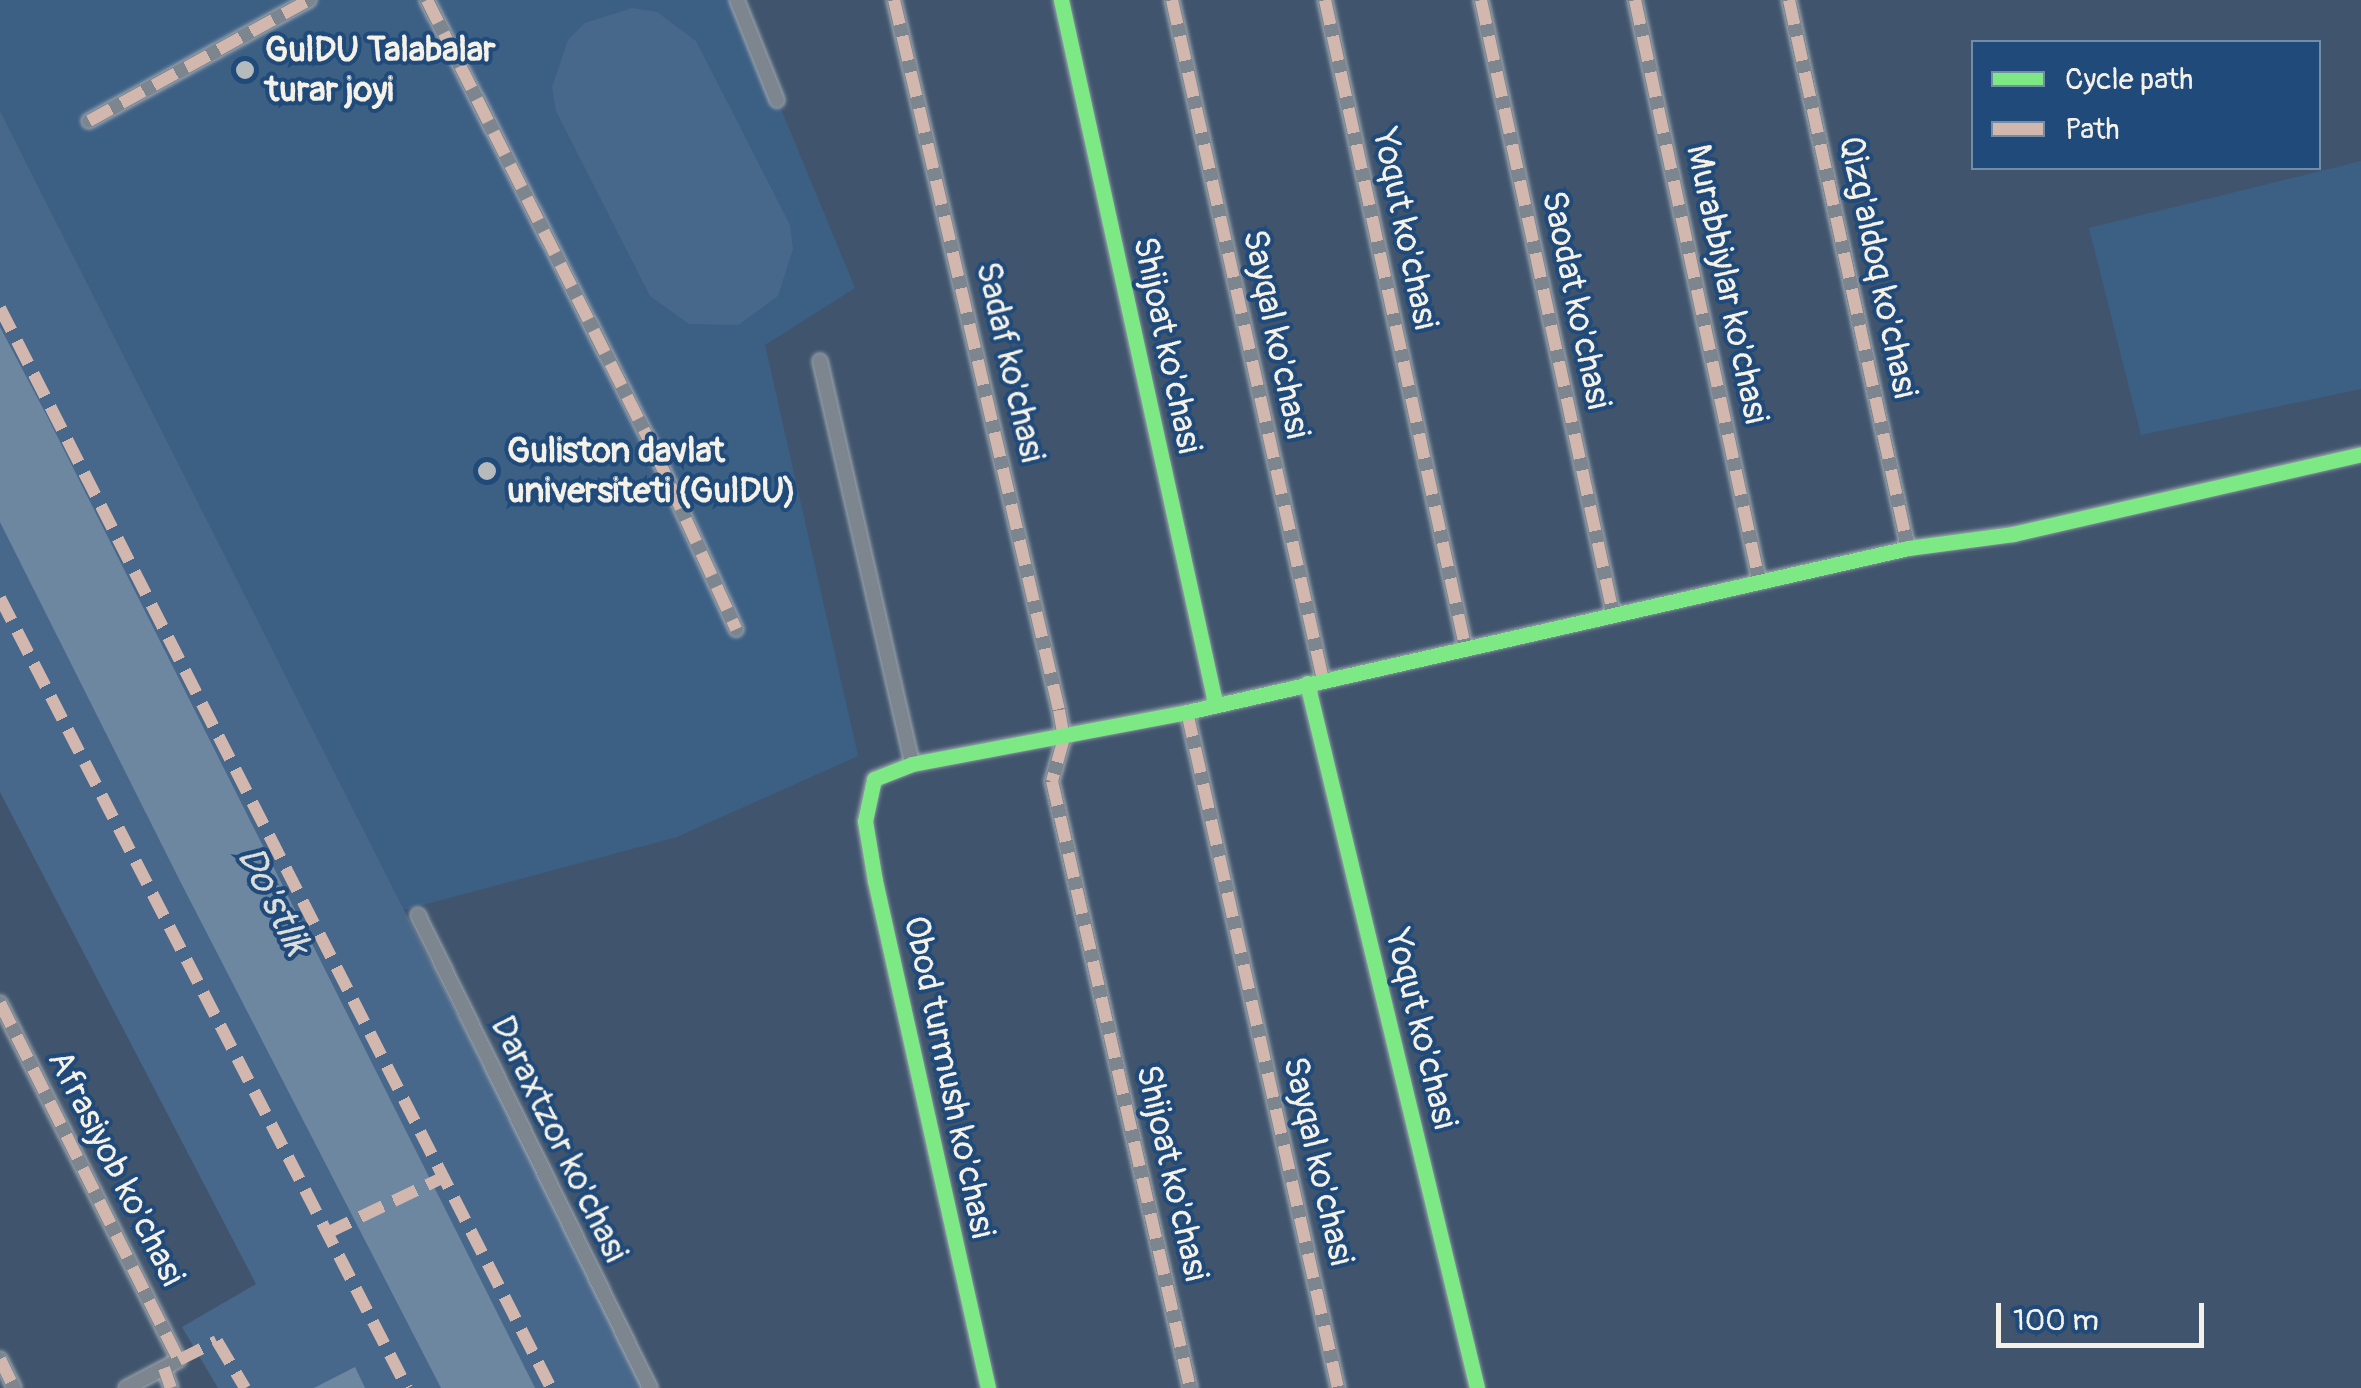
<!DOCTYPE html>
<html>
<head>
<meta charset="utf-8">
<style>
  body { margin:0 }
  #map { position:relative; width:2361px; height:1388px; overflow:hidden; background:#40556d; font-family:Pangolin,sans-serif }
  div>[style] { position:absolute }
  .built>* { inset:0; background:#3c5f84 }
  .green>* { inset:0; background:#48688b }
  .water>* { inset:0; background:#6e87a1 }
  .roads { filter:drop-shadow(0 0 2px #a1aab3) drop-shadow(0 0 2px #a1aab3) }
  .minor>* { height:14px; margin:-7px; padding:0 7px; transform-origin:7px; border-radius:7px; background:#7d868f }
  .quiet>* { height:12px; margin-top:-6px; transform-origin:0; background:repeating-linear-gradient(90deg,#d1b7ad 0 25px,transparent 0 37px) }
  .cycleway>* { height:15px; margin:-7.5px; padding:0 7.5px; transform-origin:7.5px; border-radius:7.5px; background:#7ce984 }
  .dots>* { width:28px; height:28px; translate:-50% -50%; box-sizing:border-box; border:5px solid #1f4a7a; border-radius:50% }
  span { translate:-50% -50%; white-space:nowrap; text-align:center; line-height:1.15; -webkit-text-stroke:8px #1f4a7a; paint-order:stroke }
  .poi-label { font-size:35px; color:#f4f1e8; font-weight:700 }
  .left { translate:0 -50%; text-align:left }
  .street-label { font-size:35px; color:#f4f1e8 }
  .water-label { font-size:38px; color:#dadddb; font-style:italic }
  .legend { position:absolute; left:1971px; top:40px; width:350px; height:130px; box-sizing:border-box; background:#1f4a7a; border:2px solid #748da6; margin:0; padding:12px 18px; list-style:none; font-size:30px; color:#f4f1e8 }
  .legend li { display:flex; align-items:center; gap:20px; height:50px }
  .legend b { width:50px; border:2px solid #748da6 }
  .scale { position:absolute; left:1996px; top:1303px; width:208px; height:45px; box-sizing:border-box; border:5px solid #f4f1e8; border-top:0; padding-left:12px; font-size:30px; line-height:35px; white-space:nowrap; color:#f4f1e8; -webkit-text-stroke:8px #1f4a7a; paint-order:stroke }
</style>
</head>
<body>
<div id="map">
  <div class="built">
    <div style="clip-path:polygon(0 0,736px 0,855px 288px,765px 345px,858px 756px,677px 837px,404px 910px,0 111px)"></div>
    <div style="clip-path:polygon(2361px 161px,2361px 389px,2141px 435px,2089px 228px)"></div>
  </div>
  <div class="green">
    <div style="clip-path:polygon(632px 8px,657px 12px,696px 41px,790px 225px,793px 249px,778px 296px,738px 325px,689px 324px,650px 296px,556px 111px,552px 87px,568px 40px,585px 23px)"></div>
    <div style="clip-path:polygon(0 111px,404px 910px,648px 1388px,218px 1388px,182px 1327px,256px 1284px,0 792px)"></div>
  </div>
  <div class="water">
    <div style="clip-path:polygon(0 327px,48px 418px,535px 1388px,441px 1388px,179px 879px,0 522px)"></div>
    <div style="clip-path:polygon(355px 1367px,365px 1388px,314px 1388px)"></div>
  </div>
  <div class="roads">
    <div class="minor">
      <div style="left:427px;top:0;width:506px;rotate:63.23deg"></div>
      <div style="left:655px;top:452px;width:195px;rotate:65.4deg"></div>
      <div style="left:737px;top:0;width:108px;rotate:68.2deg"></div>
      <div style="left:894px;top:0;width:729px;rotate:76.92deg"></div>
      <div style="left:1059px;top:710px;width:28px;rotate:80deg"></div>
      <div style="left:1064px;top:738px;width:45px;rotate:105.6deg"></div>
      <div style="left:1052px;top:781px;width:622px;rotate:77.19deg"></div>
      <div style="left:1061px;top:0;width:719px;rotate:77.63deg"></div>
      <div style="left:1172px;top:0;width:697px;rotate:77.48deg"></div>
      <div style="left:1325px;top:0;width:661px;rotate:77.77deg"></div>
      <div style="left:1481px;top:0;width:627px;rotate:77.85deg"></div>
      <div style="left:1635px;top:0;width:593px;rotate:77.93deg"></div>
      <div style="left:1789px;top:0;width:561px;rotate:77.75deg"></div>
      <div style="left:89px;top:121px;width:251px;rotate:-28.8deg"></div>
      <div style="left:820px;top:361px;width:413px;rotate:77.1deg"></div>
      <div style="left:1307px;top:683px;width:725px;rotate:76.44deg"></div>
      <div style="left:1187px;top:712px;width:693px;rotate:77.41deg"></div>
      <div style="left:418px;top:915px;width:527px;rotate:63.87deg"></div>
      <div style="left:0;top:1003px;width:399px;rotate:63.4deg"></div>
      <div style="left:179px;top:1360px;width:60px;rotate:152.2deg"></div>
      <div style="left:0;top:1359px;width:32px;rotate:64deg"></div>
      <div style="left:164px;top:1368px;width:21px;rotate:71deg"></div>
      <div style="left:988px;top:1388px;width:519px;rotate:-102.56deg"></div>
      <div style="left:875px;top:881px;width:61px;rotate:-99.5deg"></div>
      <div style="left:865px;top:821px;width:43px;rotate:-77.9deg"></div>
      <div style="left:874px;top:779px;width:41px;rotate:-21.5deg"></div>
      <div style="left:912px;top:764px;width:280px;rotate:-10.7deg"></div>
      <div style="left:1187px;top:712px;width:739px;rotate:-12.81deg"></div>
      <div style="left:1908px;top:548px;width:106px;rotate:-7.6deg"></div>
      <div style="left:2013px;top:534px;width:357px;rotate:-12.9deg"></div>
    </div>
  </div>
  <div class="quiet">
    <div style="left:427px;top:0;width:506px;rotate:63.23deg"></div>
    <div style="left:655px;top:452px;width:195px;rotate:65.4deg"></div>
    <div style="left:894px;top:0;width:729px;rotate:76.92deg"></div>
    <div style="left:1059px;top:710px;width:28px;rotate:80deg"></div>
    <div style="left:1064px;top:738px;width:45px;rotate:105.6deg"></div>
    <div style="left:1052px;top:781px;width:622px;rotate:77.19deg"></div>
    <div style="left:1172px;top:0;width:697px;rotate:77.48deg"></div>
    <div style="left:1325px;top:0;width:661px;rotate:77.77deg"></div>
    <div style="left:1481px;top:0;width:627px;rotate:77.85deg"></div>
    <div style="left:1635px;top:0;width:593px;rotate:77.93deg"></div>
    <div style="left:1789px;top:0;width:561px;rotate:77.75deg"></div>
    <div style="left:89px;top:121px;width:251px;rotate:-28.8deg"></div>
    <div style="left:0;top:308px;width:1212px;rotate:62.97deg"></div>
    <div style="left:0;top:598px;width:889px;rotate:62.74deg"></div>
    <div style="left:1187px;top:712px;width:693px;rotate:77.41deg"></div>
    <div style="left:0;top:1003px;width:399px;rotate:63.4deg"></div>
    <div style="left:179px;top:1360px;width:42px;rotate:-26.6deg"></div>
    <div style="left:217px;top:1341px;width:55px;rotate:59.2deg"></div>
    <div style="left:327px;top:1233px;width:130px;rotate:-25.6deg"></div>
    <div style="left:0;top:1359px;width:32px;rotate:64deg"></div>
    <div style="left:164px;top:1368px;width:21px;rotate:71deg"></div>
  </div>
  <div class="cycleway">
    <div style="left:1061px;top:0;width:719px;rotate:77.63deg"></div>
    <div style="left:1307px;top:683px;width:725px;rotate:76.44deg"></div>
    <div style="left:988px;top:1388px;width:519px;rotate:-102.56deg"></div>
    <div style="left:875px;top:881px;width:61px;rotate:-99.5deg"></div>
    <div style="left:865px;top:821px;width:43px;rotate:-77.9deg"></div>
    <div style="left:874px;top:779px;width:41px;rotate:-21.5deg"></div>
    <div style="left:912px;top:764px;width:280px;rotate:-10.7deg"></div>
    <div style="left:1187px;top:712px;width:739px;rotate:-12.81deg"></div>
    <div style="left:1908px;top:548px;width:106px;rotate:-7.6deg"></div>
    <div style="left:2013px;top:534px;width:357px;rotate:-12.9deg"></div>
  </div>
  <div class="dots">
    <div style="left:245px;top:70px;background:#b5babd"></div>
    <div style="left:487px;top:471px;background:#b5babd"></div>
  </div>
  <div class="poi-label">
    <span class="left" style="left:265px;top:70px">GulDU Talabalar<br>turar joyi</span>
    <span class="left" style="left:507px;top:471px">Guliston davlat<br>universiteti (GulDU)</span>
  </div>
  <div class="street-label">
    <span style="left:1405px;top:229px;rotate:78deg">Yoqut ko'chasi</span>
    <span style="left:1878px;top:267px;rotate:78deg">Qizg'aldoq ko'chasi</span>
    <span style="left:1727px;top:284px;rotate:78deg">Murabbiylar ko'chasi</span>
    <span style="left:1576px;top:300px;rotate:78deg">Saodat ko'chasi</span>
    <span style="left:1276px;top:334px;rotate:78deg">Sayqal ko'chasi</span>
    <span style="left:1167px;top:345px;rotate:78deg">Shijoat ko'chasi</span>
    <span style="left:1010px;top:362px;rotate:77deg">Sadaf ko'chasi</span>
    <span style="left:1421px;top:1029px;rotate:76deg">Yoqut ko'chasi</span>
    <span style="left:949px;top:1077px;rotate:78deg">Obod turmush ko'chasi</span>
    <span style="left:559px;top:1139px;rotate:64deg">Daraxtzor ko'chasi</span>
    <span style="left:1318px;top:1161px;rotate:77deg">Sayqal ko'chasi</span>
    <span style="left:116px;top:1168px;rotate:63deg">Afrasiyob ko'chasi</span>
    <span style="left:1172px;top:1173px;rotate:77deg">Shijoat ko'chasi</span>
  </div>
  <div class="water-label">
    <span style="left:273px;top:901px;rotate:63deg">Do'stlik</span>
  </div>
  <ul class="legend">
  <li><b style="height:12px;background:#7ce984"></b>Cycle path</li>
  <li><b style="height:12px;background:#d1b7ad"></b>Path</li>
  </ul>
  <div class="scale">100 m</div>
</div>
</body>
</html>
